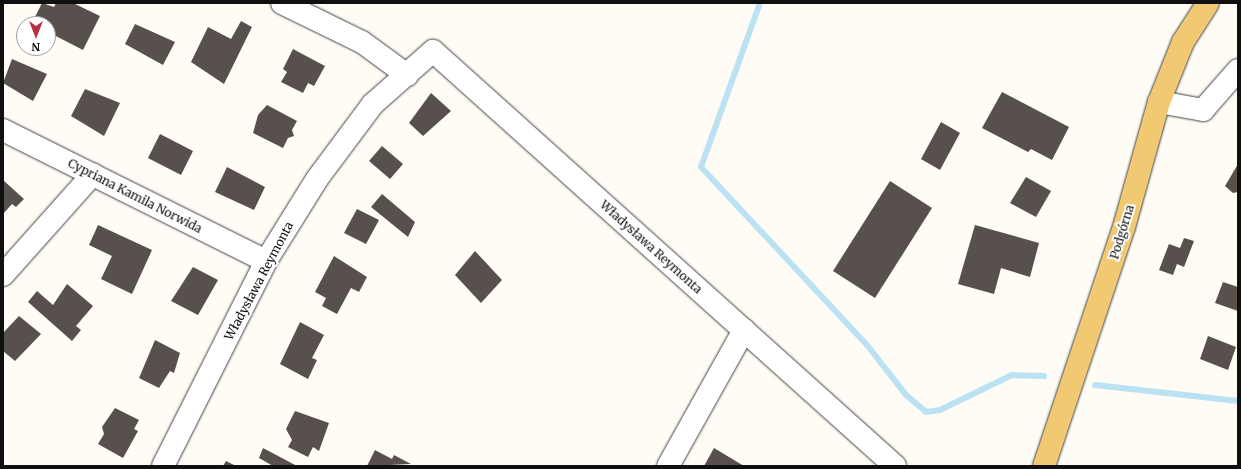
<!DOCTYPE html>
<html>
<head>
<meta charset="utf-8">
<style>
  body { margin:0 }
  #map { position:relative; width:1241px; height:469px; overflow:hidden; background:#fefcf4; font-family:Merriweather,serif }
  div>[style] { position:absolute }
  .stream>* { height:6px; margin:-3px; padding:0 3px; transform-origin:3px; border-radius:3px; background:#bbe2f3 }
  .building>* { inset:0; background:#58504d }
  .roads { filter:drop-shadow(0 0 1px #434343) drop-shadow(0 0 1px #434343) }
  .minor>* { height:22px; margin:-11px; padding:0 11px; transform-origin:11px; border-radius:11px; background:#fff }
  .major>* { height:22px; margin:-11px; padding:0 11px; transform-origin:11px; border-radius:11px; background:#f0c972 }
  span { translate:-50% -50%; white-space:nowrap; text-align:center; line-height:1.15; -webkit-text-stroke:4px #fff; paint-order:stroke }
  .street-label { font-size:12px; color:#101010 }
  .frame { position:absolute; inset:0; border:4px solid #101010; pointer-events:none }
  .north { position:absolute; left:16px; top:16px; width:40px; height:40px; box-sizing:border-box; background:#fff; border:1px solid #9f9f9f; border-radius:50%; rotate:180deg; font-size:11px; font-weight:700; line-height:16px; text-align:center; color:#101010 }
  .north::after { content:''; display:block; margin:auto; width:14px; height:18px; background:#b92f3f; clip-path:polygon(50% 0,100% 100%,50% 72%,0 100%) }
</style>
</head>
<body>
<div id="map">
  <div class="stream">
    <div style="left:760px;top:3px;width:174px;rotate:109.8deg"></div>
    <div style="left:701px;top:167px;width:243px;rotate:47deg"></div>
    <div style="left:867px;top:345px;width:63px;rotate:52deg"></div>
    <div style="left:906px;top:395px;width:26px;rotate:40deg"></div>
    <div style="left:926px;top:412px;width:14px;rotate:-8deg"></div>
    <div style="left:940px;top:410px;width:80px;rotate:-25.9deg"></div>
    <div style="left:1012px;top:375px;width:32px;rotate:2deg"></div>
    <div style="left:1095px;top:385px;width:144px;rotate:6.4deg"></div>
  </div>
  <div class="building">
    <div style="clip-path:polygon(42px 3px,54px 7px,56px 3px,73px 3px,100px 16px,83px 50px,48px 32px,48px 24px,33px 21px)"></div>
    <div style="clip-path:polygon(241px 21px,252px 27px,224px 84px,191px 62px,208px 27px,231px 39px)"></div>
    <div style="clip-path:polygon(135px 24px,175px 42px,163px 65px,125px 44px)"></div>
    <div style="clip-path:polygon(293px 49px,325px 66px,314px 86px,308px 83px,303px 93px,281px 82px,287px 72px,283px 69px)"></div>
    <div style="clip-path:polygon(12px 59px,47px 74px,33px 101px,3px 83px)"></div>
    <div style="clip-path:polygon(85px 89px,120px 103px,104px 136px,71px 116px)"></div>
    <div style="clip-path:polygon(1002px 92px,1069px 127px,1052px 160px,1031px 149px,1028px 152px,982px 128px)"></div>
    <div style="clip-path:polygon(431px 93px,451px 111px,423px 136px,409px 123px)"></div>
    <div style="clip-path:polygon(267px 105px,297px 121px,292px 130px,294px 136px,288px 138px,283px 148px,253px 133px,258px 115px)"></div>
    <div style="clip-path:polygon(941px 122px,960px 133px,940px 170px,921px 159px)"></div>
    <div style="clip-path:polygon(160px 134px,193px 151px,181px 175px,148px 158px)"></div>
    <div style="clip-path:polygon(382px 146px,403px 164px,390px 179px,369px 161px)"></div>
    <div style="clip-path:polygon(1238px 164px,1238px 192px,1233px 193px,1225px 186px)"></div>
    <div style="clip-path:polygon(227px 167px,265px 187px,254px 210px,215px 192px)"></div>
    <div style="clip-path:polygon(1026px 177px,1051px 191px,1036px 217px,1010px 203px)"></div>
    <div style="clip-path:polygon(3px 180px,24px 199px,16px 207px,12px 204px,3px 214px)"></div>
    <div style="clip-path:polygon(890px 181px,932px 208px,875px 298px,833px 271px)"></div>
    <div style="clip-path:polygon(382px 194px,415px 222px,408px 237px,371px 207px)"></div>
    <div style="clip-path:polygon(357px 209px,379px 220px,366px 244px,344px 233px)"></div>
    <div style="clip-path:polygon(98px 225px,152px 250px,132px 294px,101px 279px,112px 256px,89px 245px)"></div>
    <div style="clip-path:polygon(975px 225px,1039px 243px,1030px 277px,1001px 268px,994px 294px,958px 284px)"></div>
    <div style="clip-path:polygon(1184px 238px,1194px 241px,1184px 267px,1177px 264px,1173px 275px,1159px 270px,1169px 244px,1180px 248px)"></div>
    <div style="clip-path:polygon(475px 251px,502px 280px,481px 303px,455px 275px)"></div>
    <div style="clip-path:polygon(334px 256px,367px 277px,359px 292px,351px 288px,337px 314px,322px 306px,326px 298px,315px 292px)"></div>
    <div style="clip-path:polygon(193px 267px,218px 280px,198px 315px,171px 301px)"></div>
    <div style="clip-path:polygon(1223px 282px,1238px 287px,1238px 311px,1215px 303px)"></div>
    <div style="clip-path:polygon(67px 284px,93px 306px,76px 326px,81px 330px,72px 341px,28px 302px,37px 291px,53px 305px)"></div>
    <div style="clip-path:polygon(19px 316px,41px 334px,15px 361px,3px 351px,3px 333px)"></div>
    <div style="clip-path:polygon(300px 322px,324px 335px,312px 358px,317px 360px,308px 379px,280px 364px)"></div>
    <div style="clip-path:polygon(1208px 336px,1236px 347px,1228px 370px,1200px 359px)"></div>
    <div style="clip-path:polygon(155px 340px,180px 353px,174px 373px,170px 371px,159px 388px,139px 378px)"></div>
    <div style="clip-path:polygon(115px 408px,139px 420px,134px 429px,138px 431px,123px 458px,98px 444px,104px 434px,102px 427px)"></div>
    <div style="clip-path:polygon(295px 411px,329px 423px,319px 451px,313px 447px,308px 457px,288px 447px,292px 440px,286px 429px)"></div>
    <div style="clip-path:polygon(263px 448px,297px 466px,273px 466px,259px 458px)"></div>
    <div style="clip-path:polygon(714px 448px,744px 466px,704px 466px)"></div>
    <div style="clip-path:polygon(375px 450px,392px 459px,394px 455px,411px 464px,367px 466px)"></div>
    <div style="clip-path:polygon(226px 461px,236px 466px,223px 466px)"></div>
  </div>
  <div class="roads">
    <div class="minor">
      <div style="left:282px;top:3px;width:89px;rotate:26deg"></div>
      <div style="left:362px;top:42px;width:56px;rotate:36.3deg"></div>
      <div style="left:1159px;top:102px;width:45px;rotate:10.3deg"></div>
      <div style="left:1203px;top:110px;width:53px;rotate:-48.8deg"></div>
      <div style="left:3px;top:130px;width:294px;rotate:26.5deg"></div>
      <div style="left:3px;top:275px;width:135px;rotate:-48.3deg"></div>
      <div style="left:163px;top:466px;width:229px;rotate:-63.3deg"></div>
      <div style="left:266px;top:261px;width:97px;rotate:-58.1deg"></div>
      <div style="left:317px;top:179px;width:94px;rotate:-53.3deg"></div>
      <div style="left:373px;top:104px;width:80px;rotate:-41.5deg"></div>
      <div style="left:433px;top:51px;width:621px;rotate:41.93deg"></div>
      <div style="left:668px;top:466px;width:156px;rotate:-60.8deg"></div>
    </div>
    <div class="major">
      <div style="left:1044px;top:466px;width:252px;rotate:-71.5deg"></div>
      <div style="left:1124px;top:227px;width:130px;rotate:-74.4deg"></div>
      <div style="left:1159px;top:102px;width:65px;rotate:-68.2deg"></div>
      <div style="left:1183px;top:42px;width:46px;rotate:-57.3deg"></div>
    </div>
  </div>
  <div class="street-label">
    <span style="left:135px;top:196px;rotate:27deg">Cypriana Kamila Norwida</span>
    <span style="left:1122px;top:232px;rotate:-73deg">Podgórna</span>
    <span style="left:651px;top:247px;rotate:42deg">Władysława Reymonta</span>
    <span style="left:259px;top:281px;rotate:-62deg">Władysława Reymonta</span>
  </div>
  <div class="frame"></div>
  <div class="north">N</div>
</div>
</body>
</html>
